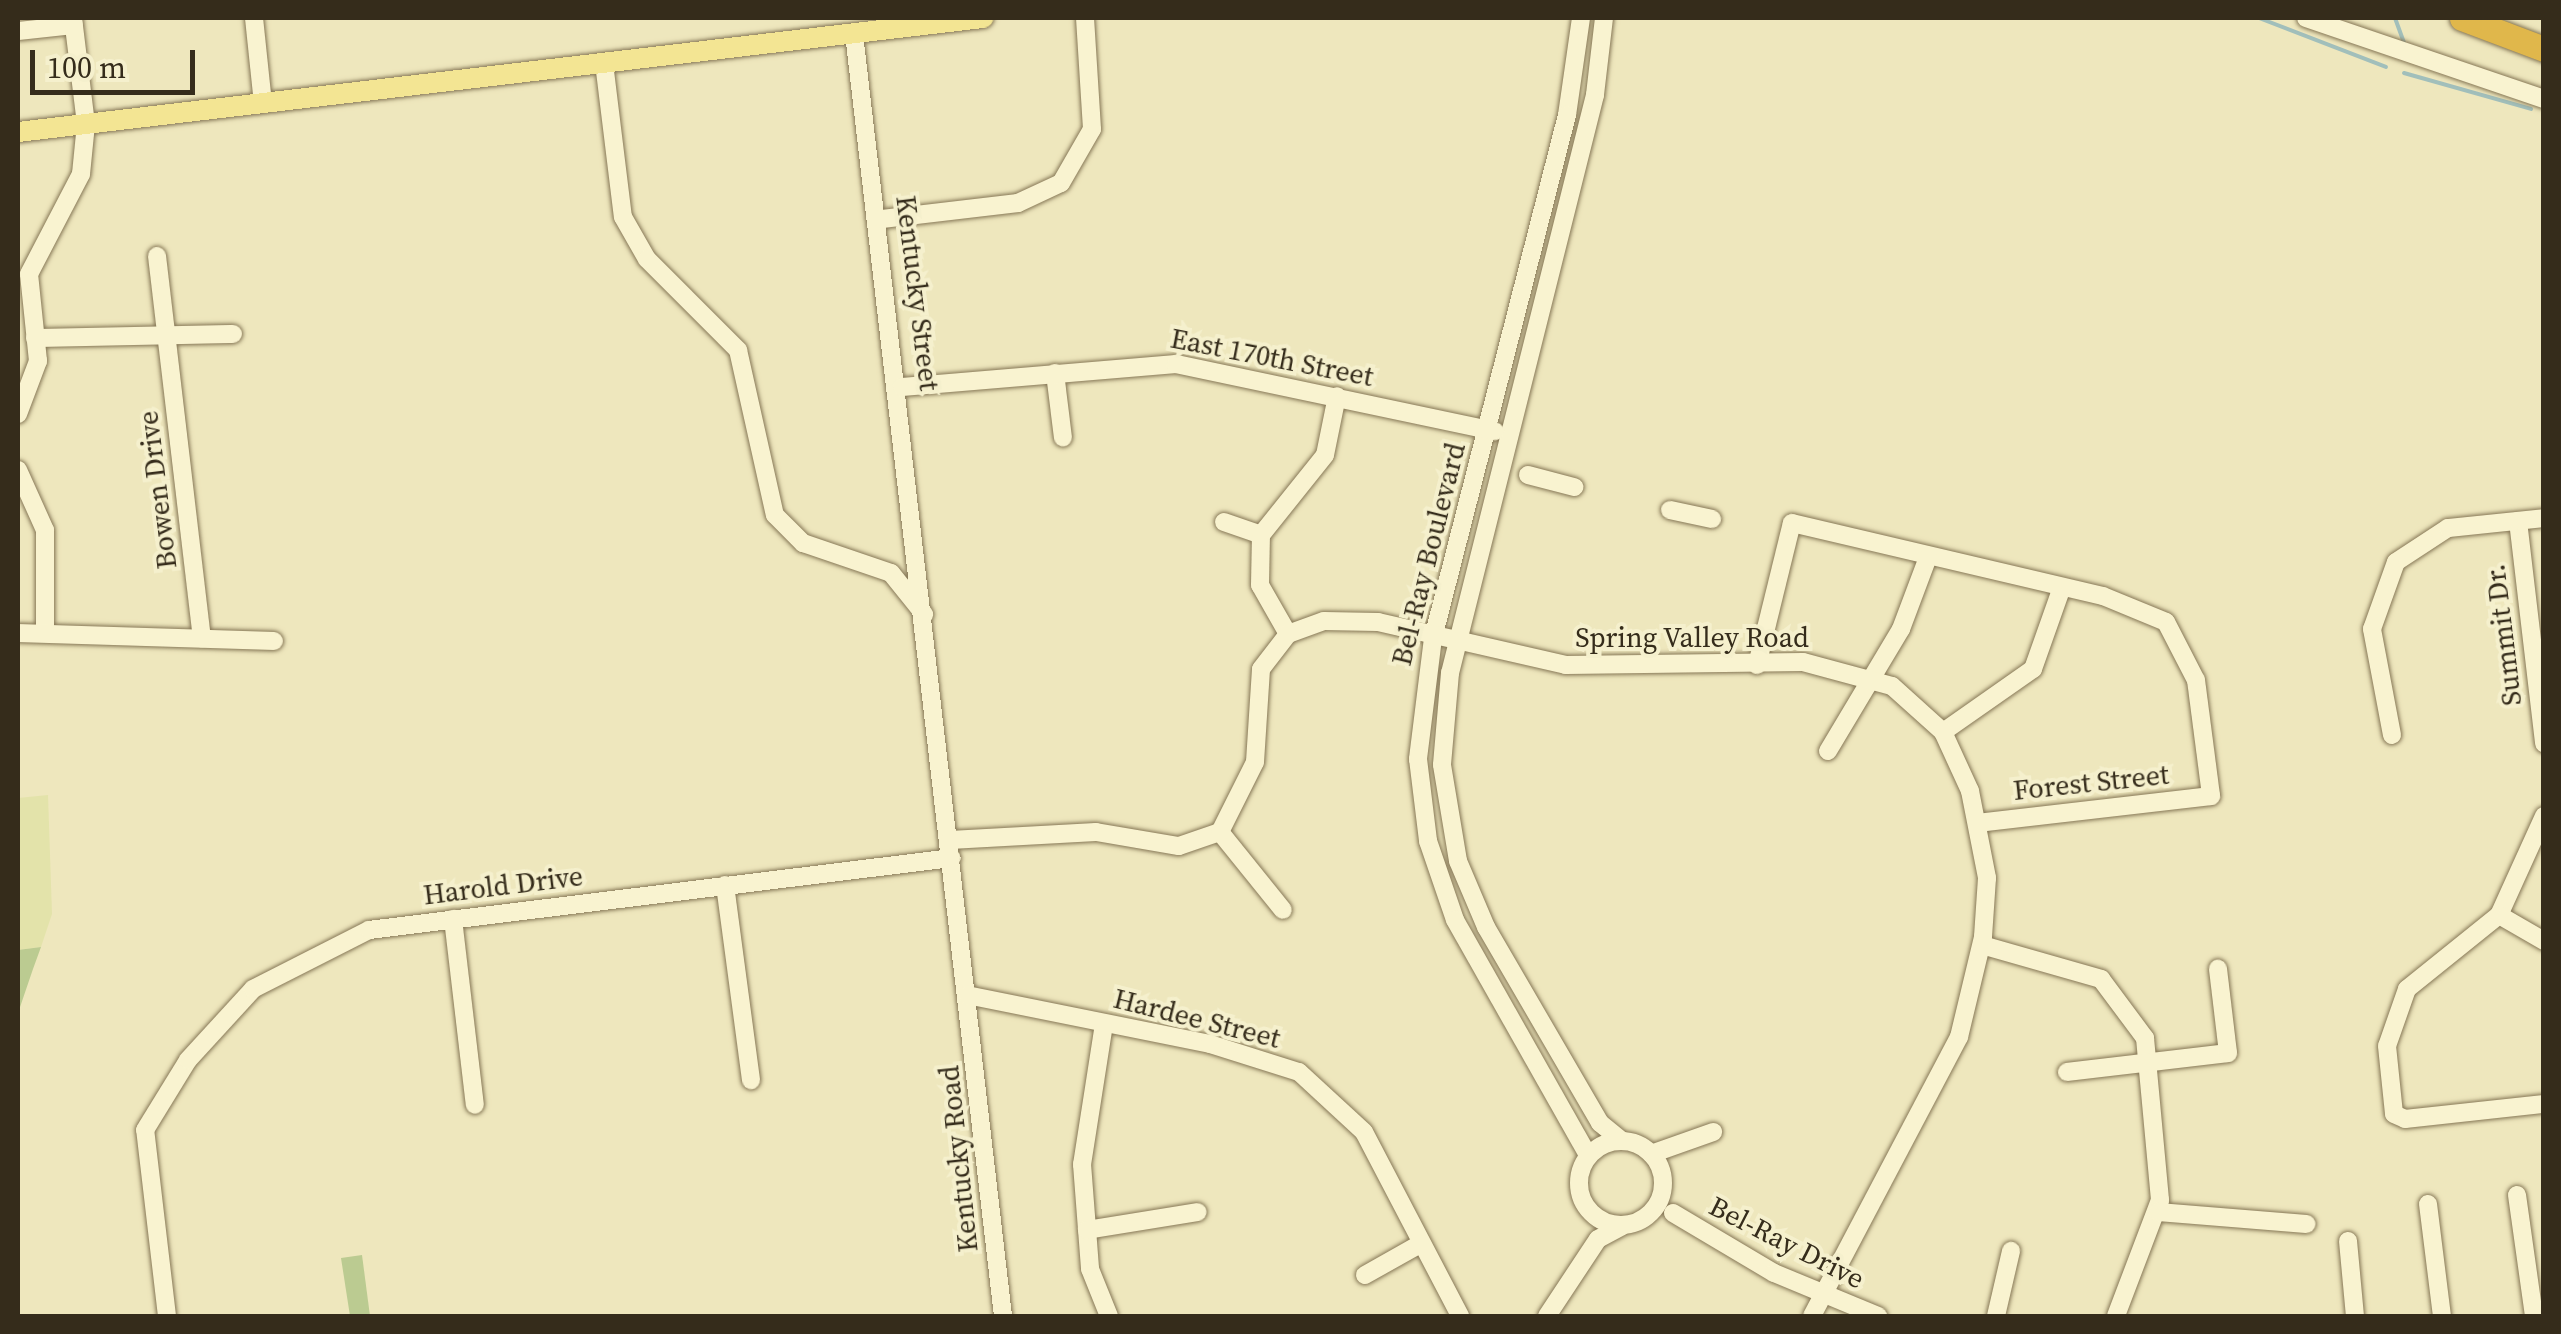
<!DOCTYPE html>
<html>
<head>
<meta charset="utf-8">
<style>
  body { margin:0 }
  #map { position:relative; width:2561px; height:1334px; overflow:hidden; background:#eee7bd; font-family:"Source Serif 4",serif }
  div>[style] { position:absolute }
  .farmland>* { inset:0; background:#e3e3aa }
  .green>* { inset:0; background:#bbcb91 }
  .stream>* { height:4px; margin:-2px; padding:0 2px; transform-origin:2px; border-radius:2px; background:#a1bfbb }
  .roads { filter:drop-shadow(0 0 2px #867756) drop-shadow(0 0 2px #867756) }
  .minor>* { height:18px; margin:-9px; padding:0 9px; transform-origin:9px; border-radius:9px; background:#f9f3d0 }
  .minor>.ring { margin:-9px; padding:0; box-sizing:content-box; background:none; border:18px solid #f9f3d0; border-radius:50% }
  .major>* { height:20px; margin:-10px; padding:0 10px; transform-origin:10px; border-radius:10px; background:#f3e593 }
  .highway>* { height:25px; margin:-12.5px; padding:0 12.5px; transform-origin:12.5px; border-radius:12.5px; background:#e0b74b }
  span { translate:-50% -50%; white-space:nowrap; text-align:center; line-height:1.15; -webkit-text-stroke:8px #f5f0cd; paint-order:stroke }
  .street-label { font-size:28px; color:#352c1b }
  .frame { position:absolute; inset:0; border:20px solid #352c1b; pointer-events:none }
  .scale { position:absolute; left:30px; top:50px; width:165px; height:45px; box-sizing:border-box; border:5px solid #352c1b; border-top:0; padding-left:12px; font-size:30px; line-height:35px; white-space:nowrap; color:#352c1b; -webkit-text-stroke:8px #f5f0cd; paint-order:stroke }
</style>
</head>
<body>
<div id="map">
  <div class="farmland">
    <div style="clip-path:polygon(48px 795px,52px 914px,41px 947px,18px 950px,18px 798px)"></div>
  </div>
  <div class="green">
    <div style="clip-path:polygon(41px 947px,33px 969px,18px 1013px,18px 950px)"></div>
    <div style="clip-path:polygon(362px 1255px,370px 1316px,350px 1316px,341px 1258px)"></div>
  </div>
  <div class="stream">
    <div style="left:2259px;top:18px;width:136px;rotate:21.1deg"></div>
    <div style="left:2395px;top:18px;width:29px;rotate:70deg"></div>
    <div style="left:2404px;top:73px;width:132px;rotate:15.8deg"></div>
  </div>
  <div class="roads">
    <div class="minor">
      <div style="left:254px;top:18px;width:85px;rotate:84deg"></div>
      <div style="left:1581px;top:18px;width:98px;rotate:98.2deg"></div>
      <div style="left:1567px;top:115px;width:540px;rotate:104.37deg"></div>
      <div style="left:1433px;top:638px;width:122px;rotate:97.1deg"></div>
      <div style="left:1418px;top:759px;width:83px;rotate:83deg"></div>
      <div style="left:1428px;top:841px;width:83px;rotate:71.1deg"></div>
      <div style="left:1455px;top:920px;width:270px;rotate:60.5deg"></div>
      <div style="left:1604px;top:18px;width:78px;rotate:96.7deg"></div>
      <div style="left:1595px;top:95px;width:596px;rotate:104.08deg"></div>
      <div style="left:1450px;top:673px;width:92px;rotate:95deg"></div>
      <div style="left:1442px;top:765px;width:97px;rotate:80.5deg"></div>
      <div style="left:1458px;top:861px;width:72px;rotate:67deg"></div>
      <div style="left:1486px;top:927px;width:227px;rotate:59.8deg"></div>
      <div style="left:1600px;top:1123px;width:28px;rotate:39deg"></div>
      <div style="left:2306px;top:18px;width:251px;rotate:18.8deg"></div>
      <div style="left:18px;top:31px;width:56px;rotate:-6.1deg"></div>
      <div style="left:854px;top:34px;width:1291px;rotate:83.37deg"></div>
      <div style="left:604px;top:63px;width:155px;rotate:83deg"></div>
      <div style="left:623px;top:217px;width:48px;rotate:60.3deg"></div>
      <div style="left:647px;top:259px;width:129px;rotate:45deg"></div>
      <div style="left:738px;top:350px;width:169px;rotate:77.4deg"></div>
      <div style="left:775px;top:515px;width:40px;rotate:45deg"></div>
      <div style="left:803px;top:543px;width:93px;rotate:18.8deg"></div>
      <div style="left:891px;top:573px;width:53px;rotate:51.2deg"></div>
      <div style="left:882px;top:219px;width:137px;rotate:-6.7deg"></div>
      <div style="left:1018px;top:203px;width:47px;rotate:-24.9deg"></div>
      <div style="left:1061px;top:183px;width:62px;rotate:-60.1deg"></div>
      <div style="left:1092px;top:129px;width:111px;rotate:-93.6deg"></div>
      <div style="left:157px;top:256px;width:385px;rotate:83.3deg"></div>
      <div style="left:35px;top:338px;width:198px;rotate:-1.2deg"></div>
      <div style="left:1055px;top:373px;width:65px;rotate:83deg"></div>
      <div style="left:902px;top:387px;width:275px;rotate:-4.8deg"></div>
      <div style="left:1176px;top:364px;width:326px;rotate:11.9deg"></div>
      <div style="left:18px;top:414px;width:57px;rotate:-69.3deg"></div>
      <div style="left:38px;top:361px;width:87px;rotate:-95.9deg"></div>
      <div style="left:29px;top:274px;width:113px;rotate:-62.5deg"></div>
      <div style="left:81px;top:174px;width:50px;rotate:-84.3deg"></div>
      <div style="left:86px;top:124px;width:107px;rotate:-97deg"></div>
      <div style="left:18px;top:470px;width:66px;rotate:65.8deg"></div>
      <div style="left:45px;top:530px;width:103px;rotate:90deg"></div>
      <div style="left:1528px;top:475px;width:48px;rotate:14.6deg"></div>
      <div style="left:1670px;top:510px;width:43px;rotate:12.1deg"></div>
      <div style="left:2518px;top:521px;width:224px;rotate:83.3deg"></div>
      <div style="left:1224px;top:522px;width:39px;rotate:19deg"></div>
      <div style="left:18px;top:633px;width:256px;rotate:1.8deg"></div>
      <div style="left:1288px;top:634px;width:56px;rotate:-119.7deg"></div>
      <div style="left:1260px;top:585px;width:50px;rotate:-88.9deg"></div>
      <div style="left:1261px;top:535px;width:102px;rotate:-51.3deg"></div>
      <div style="left:1325px;top:455px;width:60px;rotate:-78.5deg"></div>
      <div style="left:1757px;top:665px;width:146px;rotate:-76.2deg"></div>
      <div style="left:1792px;top:523px;width:319px;rotate:13.2deg"></div>
      <div style="left:2103px;top:596px;width:68px;rotate:22.4deg"></div>
      <div style="left:2166px;top:622px;width:65px;rotate:62.7deg"></div>
      <div style="left:2196px;top:680px;width:117px;rotate:82.6deg"></div>
      <div style="left:2211px;top:796px;width:235px;rotate:173.4deg"></div>
      <div style="left:1943px;top:732px;width:110px;rotate:-35deg"></div>
      <div style="left:2033px;top:669px;width:84px;rotate:-70.5deg"></div>
      <div style="left:2392px;top:735px;width:108px;rotate:-100.7deg"></div>
      <div style="left:2372px;top:629px;width:71px;rotate:-70.3deg"></div>
      <div style="left:2396px;top:562px;width:62px;rotate:-33.2deg"></div>
      <div style="left:2448px;top:528px;width:97px;rotate:-5.9deg"></div>
      <div style="left:1828px;top:751px;width:142px;rotate:-59.1deg"></div>
      <div style="left:1901px;top:629px;width:77px;rotate:-69.4deg"></div>
      <div style="left:2544px;top:816px;width:109px;rotate:114.4deg"></div>
      <div style="left:2499px;top:915px;width:118px;rotate:141.2deg"></div>
      <div style="left:2407px;top:989px;width:60px;rotate:109.3deg"></div>
      <div style="left:2387px;top:1046px;width:68px;rotate:84.1deg"></div>
      <div style="left:2394px;top:1114px;width:12px;rotate:24deg"></div>
      <div style="left:2405px;top:1119px;width:140px;rotate:-6.2deg"></div>
      <div style="left:1220px;top:832px;width:100px;rotate:51.1deg"></div>
      <div style="left:950px;top:840px;width:146px;rotate:-3.1deg"></div>
      <div style="left:1096px;top:832px;width:84px;rotate:9.6deg"></div>
      <div style="left:1179px;top:846px;width:43px;rotate:-18.9deg"></div>
      <div style="left:1220px;top:832px;width:78px;rotate:-63.4deg"></div>
      <div style="left:1255px;top:762px;width:93px;rotate:-86.3deg"></div>
      <div style="left:1261px;top:669px;width:44px;rotate:-52.4deg"></div>
      <div style="left:1288px;top:634px;width:38px;rotate:-20deg"></div>
      <div style="left:1324px;top:621px;width:54px;rotate:1.1deg"></div>
      <div style="left:1378px;top:622px;width:193px;rotate:12.9deg"></div>
      <div style="left:1566px;top:665px;width:237px;rotate:-0.7deg"></div>
      <div style="left:1803px;top:662px;width:92px;rotate:15.1deg"></div>
      <div style="left:1892px;top:686px;width:69px;rotate:42deg"></div>
      <div style="left:1943px;top:732px;width:65px;rotate:65.4deg"></div>
      <div style="left:1970px;top:791px;width:89px;rotate:78.9deg"></div>
      <div style="left:1987px;top:878px;width:59px;rotate:93.9deg"></div>
      <div style="left:1983px;top:937px;width:103px;rotate:103.5deg"></div>
      <div style="left:1959px;top:1037px;width:315px;rotate:117.8deg"></div>
      <div style="left:725px;top:885px;width:197px;rotate:82.4deg"></div>
      <div style="left:2499px;top:915px;width:52px;rotate:30deg"></div>
      <div style="left:453px;top:919px;width:187px;rotate:83.3deg"></div>
      <div style="left:1982px;top:945px;width:124px;rotate:15.9deg"></div>
      <div style="left:2101px;top:979px;width:74px;rotate:53.3deg"></div>
      <div style="left:2145px;top:1038px;width:163px;rotate:84.7deg"></div>
      <div style="left:2160px;top:1200px;width:124px;rotate:110.8deg"></div>
      <div style="left:967px;top:995px;width:248px;rotate:11.4deg"></div>
      <div style="left:1210px;top:1044px;width:93px;rotate:17.5deg"></div>
      <div style="left:1299px;top:1072px;width:88px;rotate:42.7deg"></div>
      <div style="left:1364px;top:1132px;width:208px;rotate:62.4deg"></div>
      <div style="left:1104px;top:1024px;width:142px;rotate:98.9deg"></div>
      <div style="left:1082px;top:1164px;width:105px;rotate:85.6deg"></div>
      <div style="left:1090px;top:1269px;width:51px;rotate:68deg"></div>
      <div style="left:2067px;top:1072px;width:162px;rotate:-6.7deg"></div>
      <div style="left:2228px;top:1053px;width:85px;rotate:-96.8deg"></div>
      <div class="ring" style="left:1579px;top:1141px;width:66px;height:66px"></div>
      <div style="left:1651px;top:1154px;width:66px;rotate:-19.5deg"></div>
      <div style="left:2517px;top:1195px;width:122px;rotate:82deg"></div>
      <div style="left:2428px;top:1204px;width:113px;rotate:82.9deg"></div>
      <div style="left:2158px;top:1212px;width:149px;rotate:4.6deg"></div>
      <div style="left:1673px;top:1213px;width:117px;rotate:30.7deg"></div>
      <div style="left:1774px;top:1273px;width:113px;rotate:22.5deg"></div>
      <div style="left:1087px;top:1230px;width:112px;rotate:-9.2deg"></div>
      <div style="left:2348px;top:1241px;width:75px;rotate:84.7deg"></div>
      <div style="left:1365px;top:1275px;width:63px;rotate:-29.4deg"></div>
      <div style="left:167px;top:1316px;width:187px;rotate:-96.7deg"></div>
      <div style="left:145px;top:1130px;width:82px;rotate:-58.4deg"></div>
      <div style="left:188px;top:1060px;width:96px;rotate:-47.5deg"></div>
      <div style="left:253px;top:989px;width:130px;rotate:-27deg"></div>
      <div style="left:369px;top:930px;width:587px;rotate:-7.04deg"></div>
      <div style="left:1547px;top:1316px;width:92px;rotate:-56.5deg"></div>
      <div style="left:1598px;top:1239px;width:27px;rotate:-28deg"></div>
      <div style="left:1996px;top:1316px;width:67px;rotate:-77deg"></div>
    </div>
    <div class="major">
      <div style="left:18px;top:132px;width:972px;rotate:-6.74deg"></div>
    </div>
    <div class="highway">
      <div style="left:2462px;top:18px;width:88px;rotate:20.7deg"></div>
    </div>
  </div>
  <div class="street-label">
    <span style="left:918px;top:293px;rotate:83deg">Kentucky Street</span>
    <span style="left:1272px;top:357px;rotate:11deg">East 170th Street</span>
    <span style="left:157px;top:490px;rotate:-97deg">Bowen Drive</span>
    <span style="left:1428px;top:554px;rotate:-76deg">Bel-Ray Boulevard</span>
    <span style="left:2503px;top:635px;rotate:-97deg">Summit Dr.</span>
    <span style="left:1692px;top:637px">Spring Valley Road</span>
    <span style="left:2091px;top:782px;rotate:-6deg">Forest Street</span>
    <span style="left:503px;top:885px;rotate:-7deg">Harold Drive</span>
    <span style="left:1197px;top:1018px;rotate:14deg">Hardee Street</span>
    <span style="left:958px;top:1159px;rotate:-96deg">Kentucky Road</span>
    <span style="left:1787px;top:1242px;rotate:27deg">Bel-Ray Drive</span>
  </div>
  <div class="frame"></div>
  <div class="scale">100 m</div>
</div>
</body>
</html>
